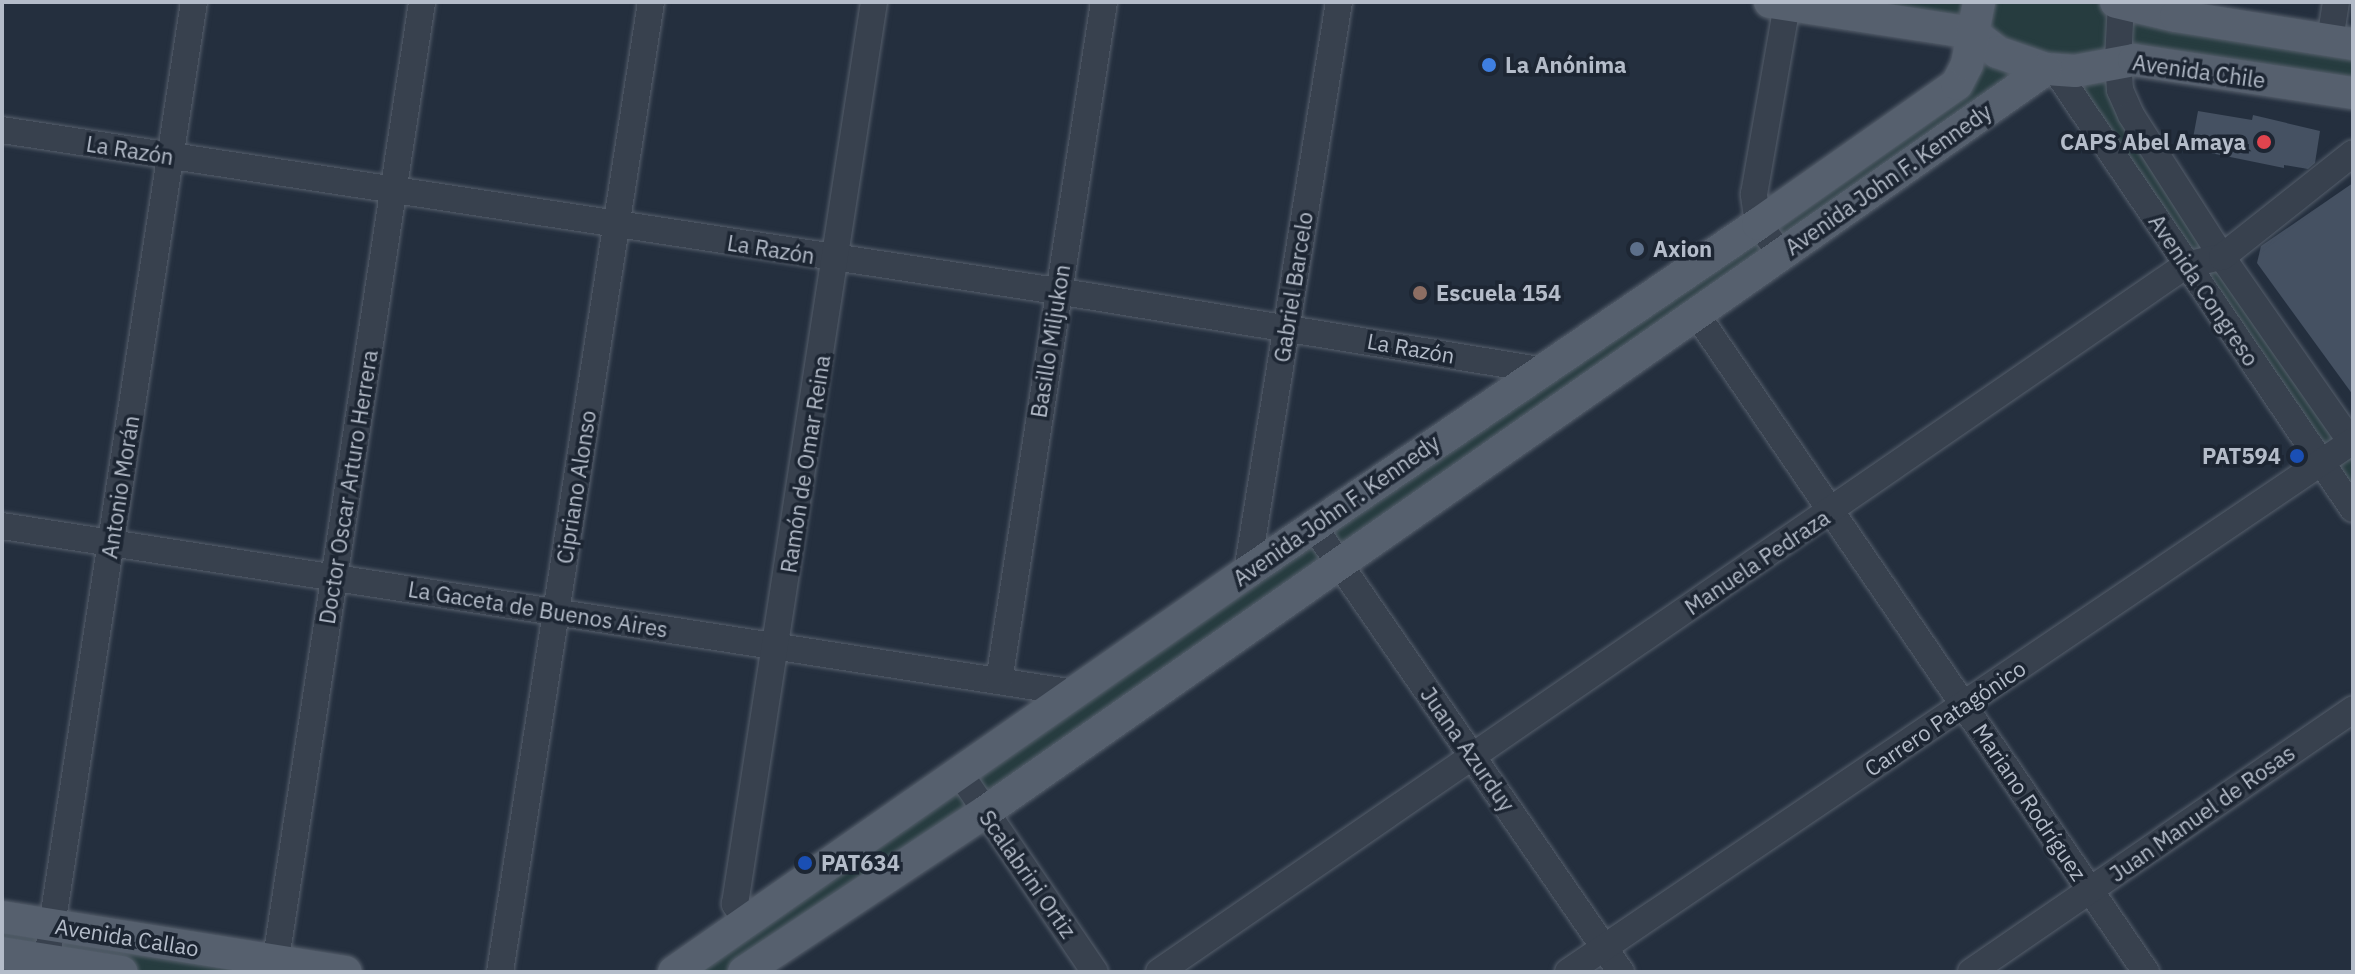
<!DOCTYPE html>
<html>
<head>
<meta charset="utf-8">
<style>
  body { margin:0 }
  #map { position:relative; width:2355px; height:974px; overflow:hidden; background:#242f3e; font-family:"IBM Plex Sans",sans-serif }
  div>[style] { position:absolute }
  .green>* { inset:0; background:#263c3f }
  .building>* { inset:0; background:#455162 }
  .roads { filter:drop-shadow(0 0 2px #565f6c) drop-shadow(0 0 2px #565f6c) }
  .minor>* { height:26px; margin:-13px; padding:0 13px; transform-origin:13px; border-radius:13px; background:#38414e }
  .major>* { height:32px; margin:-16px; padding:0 16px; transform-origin:16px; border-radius:16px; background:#56606e }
  .dots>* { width:22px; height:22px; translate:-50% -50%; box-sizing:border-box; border:4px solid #1d2633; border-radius:50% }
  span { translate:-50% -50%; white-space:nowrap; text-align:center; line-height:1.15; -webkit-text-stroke:7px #1d2633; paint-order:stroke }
  .poi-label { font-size:22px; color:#b4bcc9; font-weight:700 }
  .left { translate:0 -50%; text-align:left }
  .right { translate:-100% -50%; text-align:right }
  .street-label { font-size:22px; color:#b4bcc9 }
  .frame { position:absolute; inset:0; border:4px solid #b4bcc9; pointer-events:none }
</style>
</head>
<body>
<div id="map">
  <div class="green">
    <div style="clip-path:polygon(1770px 2px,2116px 2px,2353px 44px,2353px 93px,2134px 60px,2120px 90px,2353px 445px,2353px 509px,2056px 71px,744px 972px,674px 972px,1957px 84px,1973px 34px)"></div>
    <div style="clip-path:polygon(2px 917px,346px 972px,121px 972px,2px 953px)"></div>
  </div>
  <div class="building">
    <div style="clip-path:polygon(2198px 111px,2252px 120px,2253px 115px,2320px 131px,2315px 163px,2308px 169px,2284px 165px,2284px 168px,2191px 149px)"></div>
    <div style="clip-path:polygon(2353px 183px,2353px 395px,2257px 263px,2261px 246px)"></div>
  </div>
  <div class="roads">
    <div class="minor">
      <div style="left:2121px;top:3px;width:58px;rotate:93deg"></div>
      <div style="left:2118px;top:61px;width:29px;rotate:86deg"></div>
      <div style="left:2120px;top:90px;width:27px;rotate:66deg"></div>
      <div style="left:2131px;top:115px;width:169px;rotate:57.3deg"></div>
      <div style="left:2222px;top:257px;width:229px;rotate:55.1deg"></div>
      <div style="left:2330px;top:40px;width:38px;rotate:-81deg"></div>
      <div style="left:2056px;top:71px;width:529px;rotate:55.86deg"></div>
      <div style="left:2px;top:130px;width:1067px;rotate:8.68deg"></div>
      <div style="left:1057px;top:291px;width:488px;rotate:9.3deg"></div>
      <div style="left:1781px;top:254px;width:38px;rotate:-127deg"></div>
      <div style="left:1758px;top:224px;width:30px;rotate:-98deg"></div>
      <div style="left:1754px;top:194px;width:192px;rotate:-80.1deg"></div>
      <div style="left:1697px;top:315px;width:796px;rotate:55.65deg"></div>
      <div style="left:2px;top:526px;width:1086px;rotate:8.85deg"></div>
      <div style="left:1314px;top:527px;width:541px;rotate:55.4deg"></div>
      <div style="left:1247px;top:572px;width:577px;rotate:-80.83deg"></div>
      <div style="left:999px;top:681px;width:687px;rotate:-81.21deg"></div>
      <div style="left:961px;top:775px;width:238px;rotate:55.8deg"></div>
      <div style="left:747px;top:922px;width:22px;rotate:-124deg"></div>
      <div style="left:735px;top:904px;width:913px;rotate:-81.24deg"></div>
      <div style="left:49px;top:945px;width:954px;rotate:-81.26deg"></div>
      <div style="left:274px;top:972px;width:981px;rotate:-81.32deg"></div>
      <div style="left:500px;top:972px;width:982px;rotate:-81.15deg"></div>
      <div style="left:1159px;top:972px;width:1247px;rotate:-34.54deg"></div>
      <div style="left:2186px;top:265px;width:37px;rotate:-13deg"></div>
      <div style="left:2222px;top:257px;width:167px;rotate:-38.4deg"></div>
      <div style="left:1568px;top:972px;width:948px;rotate:-34.08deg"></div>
      <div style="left:1971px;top:972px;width:464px;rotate:-34.5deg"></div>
    </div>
    <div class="major">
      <div style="left:1770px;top:2px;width:205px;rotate:8.7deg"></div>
      <div style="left:1973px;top:33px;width:31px;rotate:38deg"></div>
      <div style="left:1997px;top:52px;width:52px;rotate:19.1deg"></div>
      <div style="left:2046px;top:69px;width:29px;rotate:4deg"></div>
      <div style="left:2075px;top:71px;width:60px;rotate:-10.6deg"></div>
      <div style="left:2134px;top:60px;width:221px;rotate:8.6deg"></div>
      <div style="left:2116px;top:2px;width:62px;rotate:13.1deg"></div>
      <div style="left:2176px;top:16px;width:179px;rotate:9deg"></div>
      <div style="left:2px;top:917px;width:348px;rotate:9.1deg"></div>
      <div style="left:2px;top:953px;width:121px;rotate:9.1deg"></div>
      <div style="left:674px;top:972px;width:699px;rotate:-34.92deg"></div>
      <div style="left:1247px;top:572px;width:618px;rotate:-34.26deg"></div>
      <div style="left:1758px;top:224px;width:243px;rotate:-35.1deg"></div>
      <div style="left:1957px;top:84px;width:22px;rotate:-63deg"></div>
      <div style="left:1967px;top:64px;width:63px;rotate:-79deg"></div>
      <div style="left:744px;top:972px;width:289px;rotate:-33.6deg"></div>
      <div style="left:985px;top:812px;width:1295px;rotate:-35deg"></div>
    </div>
  </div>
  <div class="dots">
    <div style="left:1489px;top:65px;background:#3f7fe0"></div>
    <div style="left:2264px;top:142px;background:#e0444e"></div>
    <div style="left:1637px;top:249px;background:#5c6f8a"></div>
    <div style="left:1420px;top:293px;background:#8d6e63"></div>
    <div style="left:2297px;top:456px;background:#1a4fb4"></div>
    <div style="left:805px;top:863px;background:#1a4fb4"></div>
  </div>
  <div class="poi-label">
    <span class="left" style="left:1505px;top:65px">La Anónima</span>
    <span class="right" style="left:2246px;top:142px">CAPS Abel Amaya</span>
    <span class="left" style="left:1653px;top:249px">Axion</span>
    <span class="left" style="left:1436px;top:293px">Escuela 154</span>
    <span class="right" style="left:2281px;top:456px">PAT594</span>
    <span class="left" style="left:821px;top:863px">PAT634</span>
  </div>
  <div class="street-label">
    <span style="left:2199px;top:71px;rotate:8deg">Avenida Chile</span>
    <span style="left:130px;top:150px;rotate:9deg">La Razón</span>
    <span style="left:1888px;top:179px;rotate:-35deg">Avenida John F. Kennedy</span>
    <span style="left:771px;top:249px;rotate:9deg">La Razón</span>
    <span style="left:1293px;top:287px;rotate:-81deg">Gabriel Barcelo</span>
    <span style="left:2204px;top:290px;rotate:56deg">Avenida Congreso</span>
    <span style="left:1050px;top:341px;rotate:-81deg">Basillo Miljukon</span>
    <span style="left:1411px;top:348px;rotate:10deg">La Razón</span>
    <span style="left:805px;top:464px;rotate:-81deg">Ramón de Omar Reina</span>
    <span style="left:120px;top:487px;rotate:-81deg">Antonio Morán</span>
    <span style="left:348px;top:487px;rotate:-81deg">Doctor Oscar Arturo Herrera</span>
    <span style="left:576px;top:487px;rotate:-81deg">Cipriano Alonso</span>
    <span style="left:1336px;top:510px;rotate:-35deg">Avenida John F. Kennedy</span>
    <span style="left:1757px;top:562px;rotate:-34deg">Manuela Pedraza</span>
    <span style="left:538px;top:609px;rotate:9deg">La Gaceta de Buenos Aires</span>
    <span style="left:1945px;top:718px;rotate:-34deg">Carrero Patagónico</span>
    <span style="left:1468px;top:749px;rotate:55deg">Juana Azurduy</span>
    <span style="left:2030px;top:802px;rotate:56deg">Mariano Rodríguez</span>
    <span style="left:2202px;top:813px;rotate:-35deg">Juan Manuel de Rosas</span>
    <span style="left:1028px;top:874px;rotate:55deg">Scalabrini Ortiz</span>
    <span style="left:127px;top:937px;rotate:9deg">Avenida Callao</span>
  </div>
  <div class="frame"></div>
</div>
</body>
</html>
